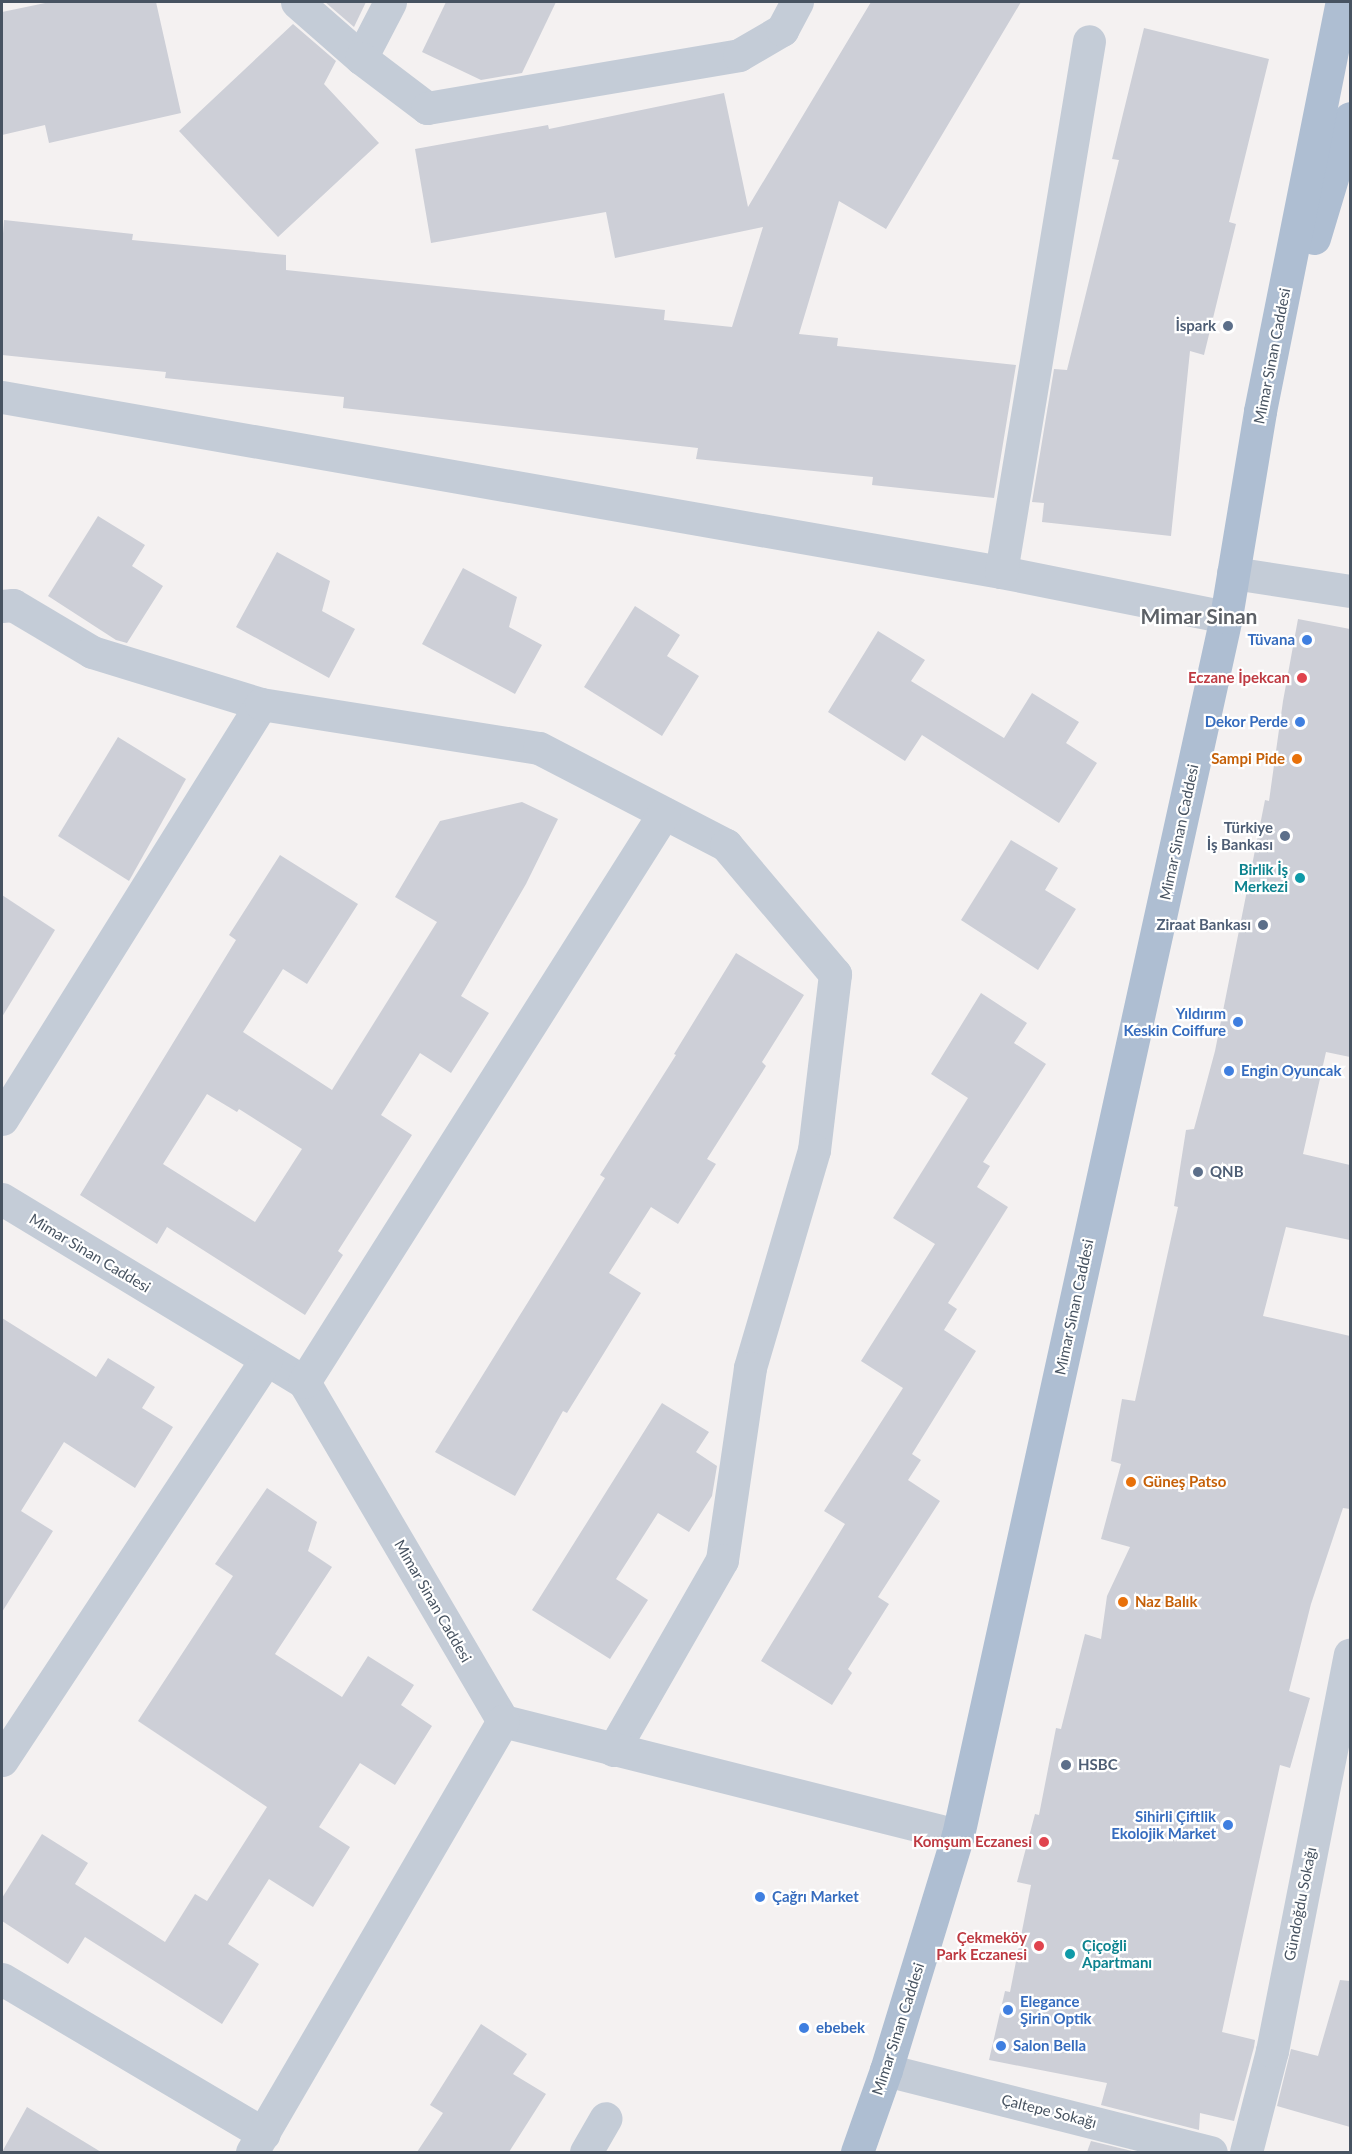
<!DOCTYPE html>
<html>
<head>
<meta charset="utf-8">
<style>
  body { margin:0 }
  #map { position:relative; width:1352px; height:2154px; overflow:hidden; background:#f4f1f1; font-family:Lato,sans-serif }
  div>[style] { position:absolute }
  .building>* { inset:0; background:#cdcfd7 }
  .minor>* { height:33px; margin:-16.5px; padding:0 16.5px; transform-origin:16.5px; border-radius:16.5px; background:#c4ccd7 }
  .major>* { height:33px; margin:-16.5px; padding:0 16.5px; transform-origin:16.5px; border-radius:16.5px; background:#aebed2 }
  .dots>* { width:16px; height:16px; translate:-50% -50%; box-sizing:border-box; border:3px solid #fff; border-radius:50% }
  span { translate:-50% -50%; white-space:nowrap; text-align:center; line-height:1.15; -webkit-text-stroke:4.5px #fff; paint-order:stroke }
  .service-label { font-size:15px; color:#4e5e75; font-weight:700 }
  .right { translate:-100% -50%; text-align:right }
  .left { translate:0 -50%; text-align:left }
  .street-label { font-size:15px; color:#475361 }
  .shop-label { font-size:15px; color:#366cbe; font-weight:700 }
  .health-label { font-size:15px; color:#be3a42; font-weight:700 }
  .food-label { font-size:15px; color:#c56008; font-weight:700 }
  .culture-label { font-size:15px; color:#0d838f; font-weight:700 }
  .district-label { font-size:21px; color:#5d6167; font-weight:700 }
  .frame { position:absolute; inset:0; border:3px solid #475361; pointer-events:none }
</style>
</head>
<body>
<div id="map">
  <div class="building">
    <div style="clip-path:polygon(50px 2px,156px 2px,181px 113px,49px 143px,45px 125px,2px 135px,2px 12px)"></div>
    <div style="clip-path:polygon(325px 2px,366px 2px,354px 27px)"></div>
    <div style="clip-path:polygon(446px 2px,556px 2px,522px 73px,481px 80px,422px 52px)"></div>
    <div style="clip-path:polygon(871px 2px,1021px 2px,886px 229px,839px 201px,799px 334px,838px 338px,837px 346px,1016px 365px,994px 498px,872px 485px,873px 477px,696px 459px,698px 448px,343px 408px,344px 397px,165px 378px,166px 372px,2px 355px,2px 247px,4px 220px,133px 234px,132px 240px,286px 255px,286px 270px,665px 310px,664px 320px,732px 327px,763px 227px,615px 258px,606px 212px,431px 243px,415px 149px,548px 125px,549px 129px,724px 93px,748px 207px)"></div>
    <div style="clip-path:polygon(293px 24px,336px 61px,324px 84px,379px 143px,278px 237px,179px 131px)"></div>
    <div style="clip-path:polygon(1144px 28px,1269px 59px,1229px 222px,1236px 224px,1204px 355px,1190px 351px,1171px 536px,1042px 522px,1044px 503px,1032px 502px,1054px 369px,1067px 370px,1119px 160px,1112px 159px)"></div>
    <div style="clip-path:polygon(98px 516px,145px 545px,132px 566px,163px 586px,127px 643px,116px 640px,48px 596px)"></div>
    <div style="clip-path:polygon(277px 552px,330px 581px,322px 611px,355px 629px,329px 678px,236px 627px)"></div>
    <div style="clip-path:polygon(463px 568px,517px 597px,509px 627px,542px 645px,515px 694px,422px 644px)"></div>
    <div style="clip-path:polygon(635px 606px,680px 635px,667px 656px,699px 676px,662px 736px,584px 687px)"></div>
    <div style="clip-path:polygon(1298px 619px,1350px 629px,1350px 1057px,1326px 1052px,1303px 1154px,1350px 1165px,1350px 1240px,1286px 1227px,1263px 1316px,1350px 1336px,1350px 1509px,1343px 1508px,1311px 1604px,1289px 1691px,1310px 1698px,1290px 1768px,1280px 1765px,1222px 2032px,1255px 2040px,1254px 2047px,1234px 2121px,1200px 2113px,1199px 2130px,1101px 2105px,1107px 2083px,989px 2060px,1005px 1991px,1010px 1992px,1031px 1885px,1017px 1882px,1035px 1814px,1039px 1815px,1056px 1728px,1061px 1729px,1085px 1634px,1101px 1639px,1107px 1596px,1130px 1547px,1101px 1539px,1121px 1464px,1111px 1461px,1122px 1399px,1135px 1401px,1178px 1207px,1174px 1206px,1186px 1130px,1194px 1129px,1215px 1051px,1265px 800px,1269px 801px,1283px 701px)"></div>
    <div style="clip-path:polygon(878px 631px,925px 660px,911px 681px,1004px 738px,1032px 693px,1079px 722px,1066px 743px,1097px 763px,1059px 823px,922px 735px,905px 761px,828px 712px)"></div>
    <div style="clip-path:polygon(118px 737px,186px 779px,129px 881px,58px 836px)"></div>
    <div style="clip-path:polygon(evenodd,522px 802px,558px 819px,526px 884px,461px 996px,489px 1013px,451px 1073px,420px 1053px,381px 1115px,412px 1135px,338px 1251px,343px 1255px,305px 1315px,167px 1227px,157px 1244px,80px 1195px,236px 940px,229px 935px,280px 855px,358px 904px,307px 984px,283px 969px,243px 1032px,332px 1090px,437px 922px,395px 897px,440px 821px,522px 802px,207px 1094px,237px 1112px,239px 1109px,302px 1149px,255px 1222px,163px 1164px,207px 1094px)"></div>
    <div style="clip-path:polygon(1011px 840px,1058px 868px,1045px 890px,1076px 909px,1038px 970px,961px 920px)"></div>
    <div style="clip-path:polygon(2px 895px,55px 930px,2px 1017px)"></div>
    <div style="clip-path:polygon(736px 953px,804px 995px,762px 1062px,766px 1066px,707px 1159px,716px 1164px,678px 1224px,651px 1207px,609px 1273px,641px 1293px,567px 1413px,563px 1411px,515px 1496px,435px 1452px,605px 1178px,600px 1175px,676px 1055px,674px 1054px)"></div>
    <div style="clip-path:polygon(981px 993px,1027px 1023px,1014px 1043px,1046px 1064px,983px 1162px,990px 1166px,977px 1187px,1008px 1207px,948px 1303px,957px 1309px,944px 1330px,976px 1351px,912px 1454px,921px 1460px,908px 1480px,940px 1501px,878px 1597px,889px 1604px,848px 1669px,852px 1673px,832px 1705px,761px 1661px,845px 1524px,824px 1511px,903px 1388px,861px 1361px,935px 1244px,893px 1218px,968px 1098px,931px 1074px)"></div>
    <div style="clip-path:polygon(2px 1318px,96px 1377px,108px 1358px,155px 1387px,142px 1408px,173px 1427px,135px 1488px,64px 1442px,21px 1511px,53px 1531px,2px 1612px)"></div>
    <div style="clip-path:polygon(662px 1403px,709px 1432px,696px 1452px,717px 1466px,712px 1496px,689px 1532px,658px 1513px,616px 1579px,648px 1600px,610px 1659px,532px 1610px)"></div>
    <div style="clip-path:polygon(267px 1488px,317px 1522px,308px 1551px,332px 1567px,275px 1654px,342px 1697px,368px 1656px,414px 1685px,401px 1705px,432px 1726px,395px 1785px,360px 1763px,319px 1827px,350px 1847px,313px 1907px,269px 1879px,228px 1944px,259px 1964px,222px 2024px,85px 1937px,68px 1964px,2px 1921px,2px 1898px,42px 1834px,88px 1863px,75px 1884px,165px 1942px,195px 1894px,207px 1901px,267px 1807px,138px 1721px,233px 1576px,215px 1564px)"></div>
    <div style="clip-path:polygon(1340px 1980px,1350px 1981px,1350px 2127px,1277px 2106px,1291px 2049px,1318px 2056px)"></div>
    <div style="clip-path:polygon(481px 2024px,527px 2054px,513px 2074px,546px 2094px,509px 2152px,417px 2152px,443px 2113px,430px 2105px)"></div>
    <div style="clip-path:polygon(27px 2107px,101px 2152px,2px 2152px)"></div>
    <div style="clip-path:polygon(1091px 2141px,1136px 2152px,1087px 2152px)"></div>
  </div>
  <div class="minor">
    <div style="left:297px;top:2px;width:85px;rotate:41.2deg"></div>
    <div style="left:361px;top:58px;width:63px;rotate:-62.6deg"></div>
    <div style="left:361px;top:58px;width:83px;rotate:37.1deg"></div>
    <div style="left:427px;top:108px;width:316px;rotate:-9.6deg"></div>
    <div style="left:739px;top:55px;width:50px;rotate:-30.2deg"></div>
    <div style="left:782px;top:30px;width:32px;rotate:-62deg"></div>
    <div style="left:2px;top:397px;width:1014px;rotate:9.94deg"></div>
    <div style="left:1001px;top:572px;width:229px;rotate:11.3deg"></div>
    <div style="left:1001px;top:572px;width:538px;rotate:-80.59deg"></div>
    <div style="left:1233px;top:573px;width:118px;rotate:8.7deg"></div>
    <div style="left:2px;top:606px;width:11px;rotate:-5deg"></div>
    <div style="left:13px;top:605px;width:92px;rotate:30.7deg"></div>
    <div style="left:92px;top:652px;width:177px;rotate:17.1deg"></div>
    <div style="left:2px;top:1119px;width:489px;rotate:-58deg"></div>
    <div style="left:261px;top:704px;width:281px;rotate:9deg"></div>
    <div style="left:539px;top:748px;width:211px;rotate:27.4deg"></div>
    <div style="left:726px;top:845px;width:169px;rotate:49.8deg"></div>
    <div style="left:835px;top:974px;width:177px;rotate:96.8deg"></div>
    <div style="left:814px;top:1150px;width:227px;rotate:106.4deg"></div>
    <div style="left:750px;top:1368px;width:194px;rotate:98.3deg"></div>
    <div style="left:722px;top:1560px;width:219px;rotate:119.8deg"></div>
    <div style="left:2px;top:1199px;width:353px;rotate:31.2deg"></div>
    <div style="left:304px;top:1382px;width:393px;rotate:59.6deg"></div>
    <div style="left:503px;top:1721px;width:469px;rotate:14.1deg"></div>
    <div style="left:304px;top:1382px;width:673px;rotate:-57.68deg"></div>
    <div style="left:2px;top:1760px;width:480px;rotate:-56.6deg"></div>
    <div style="left:2px;top:1979px;width:304px;rotate:30.6deg"></div>
    <div style="left:886px;top:2070px;width:335px;rotate:14.2deg"></div>
    <div style="left:252px;top:2152px;width:499px;rotate:-59.8deg"></div>
    <div style="left:586px;top:2152px;width:39px;rotate:-60deg"></div>
    <div style="left:1246px;top:2152px;width:104px;rotate:-75.6deg"></div>
    <div style="left:1272px;top:2051px;width:404px;rotate:-78.9deg"></div>
  </div>
  <div class="major">
    <div style="left:1314px;top:238px;width:125px;rotate:-73.3deg"></div>
    <div style="left:857px;top:2152px;width:87px;rotate:-70.5deg"></div>
    <div style="left:886px;top:2070px;width:246px;rotate:-73deg"></div>
    <div style="left:958px;top:1835px;width:1247px;rotate:-77.59deg"></div>
    <div style="left:1226px;top:617px;width:209px;rotate:-80.6deg"></div>
    <div style="left:1260px;top:411px;width:417px;rotate:-78.7deg"></div>
  </div>
  <div class="dots">
    <div style="left:1228px;top:326px;background:#5c6f8a"></div>
    <div style="left:1307px;top:640px;background:#3f7fe0"></div>
    <div style="left:1302px;top:678px;background:#e0444e"></div>
    <div style="left:1300px;top:722px;background:#3f7fe0"></div>
    <div style="left:1297px;top:759px;background:#e8710a"></div>
    <div style="left:1285px;top:836px;background:#5c6f8a"></div>
    <div style="left:1300px;top:878px;background:#0f9aa8"></div>
    <div style="left:1263px;top:925px;background:#5c6f8a"></div>
    <div style="left:1238px;top:1022px;background:#3f7fe0"></div>
    <div style="left:1229px;top:1071px;background:#3f7fe0"></div>
    <div style="left:1198px;top:1172px;background:#5c6f8a"></div>
    <div style="left:1131px;top:1482px;background:#e8710a"></div>
    <div style="left:1123px;top:1602px;background:#e8710a"></div>
    <div style="left:1066px;top:1765px;background:#5c6f8a"></div>
    <div style="left:1228px;top:1825px;background:#3f7fe0"></div>
    <div style="left:1044px;top:1842px;background:#e0444e"></div>
    <div style="left:760px;top:1897px;background:#3f7fe0"></div>
    <div style="left:1039px;top:1946px;background:#e0444e"></div>
    <div style="left:1070px;top:1954px;background:#0f9aa8"></div>
    <div style="left:1008px;top:2010px;background:#3f7fe0"></div>
    <div style="left:804px;top:2028px;background:#3f7fe0"></div>
    <div style="left:1001px;top:2046px;background:#3f7fe0"></div>
  </div>
  <div class="service-label">
    <span class="right" style="left:1216px;top:326px">İspark</span>
    <span class="right" style="left:1273px;top:836px">Türkiye<br>İş Bankası</span>
    <span class="right" style="left:1251px;top:925px">Ziraat Bankası</span>
    <span class="left" style="left:1210px;top:1172px">QNB</span>
    <span class="left" style="left:1078px;top:1765px">HSBC</span>
  </div>
  <div class="street-label">
    <span style="left:1272px;top:356px;rotate:-79deg">Mimar Sinan Caddesi</span>
    <span style="left:1179px;top:832px;rotate:-78deg">Mimar Sinan Caddesi</span>
    <span style="left:90px;top:1253px;rotate:31deg">Mimar Sinan Caddesi</span>
    <span style="left:1074px;top:1307px;rotate:-78deg">Mimar Sinan Caddesi</span>
    <span style="left:433px;top:1601px;rotate:60deg">Mimar Sinan Caddesi</span>
    <span style="left:1300px;top:1904px;rotate:-79deg">Gündoğdu Sokağı</span>
    <span style="left:898px;top:2029px;rotate:-72deg">Mimar Sinan Caddesi</span>
    <span style="left:1049px;top:2111px;rotate:14deg">Çaltepe Sokağı</span>
  </div>
  <div class="shop-label">
    <span class="right" style="left:1295px;top:640px">Tüvana</span>
    <span class="right" style="left:1288px;top:722px">Dekor Perde</span>
    <span class="right" style="left:1226px;top:1022px">Yıldırım<br>Keskin Coiffure</span>
    <span class="left" style="left:1241px;top:1071px">Engin Oyuncak</span>
    <span class="right" style="left:1216px;top:1825px">Sihirli Çiftlik<br>Ekolojik Market</span>
    <span class="left" style="left:772px;top:1897px">Çağrı Market</span>
    <span class="left" style="left:1020px;top:2010px">Elegance<br>Şirin Optik</span>
    <span class="left" style="left:816px;top:2028px">ebebek</span>
    <span class="left" style="left:1013px;top:2046px">Salon Bella</span>
  </div>
  <div class="health-label">
    <span class="right" style="left:1290px;top:678px">Eczane İpekcan</span>
    <span class="right" style="left:1032px;top:1842px">Komşum Eczanesi</span>
    <span class="right" style="left:1027px;top:1946px">Çekmeköy<br>Park Eczanesi</span>
  </div>
  <div class="food-label">
    <span class="right" style="left:1285px;top:759px">Sampi Pide</span>
    <span class="left" style="left:1143px;top:1482px">Güneş Patso</span>
    <span class="left" style="left:1135px;top:1602px">Naz Balık</span>
  </div>
  <div class="culture-label">
    <span class="right" style="left:1288px;top:878px">Birlik İş<br>Merkezi</span>
    <span class="left" style="left:1082px;top:1954px">Çiçoğli<br>Apartmanı</span>
  </div>
  <div class="district-label">
    <span style="left:1199px;top:616px">Mimar Sinan</span>
  </div>
  <div class="frame"></div>
</div>
</body>
</html>
